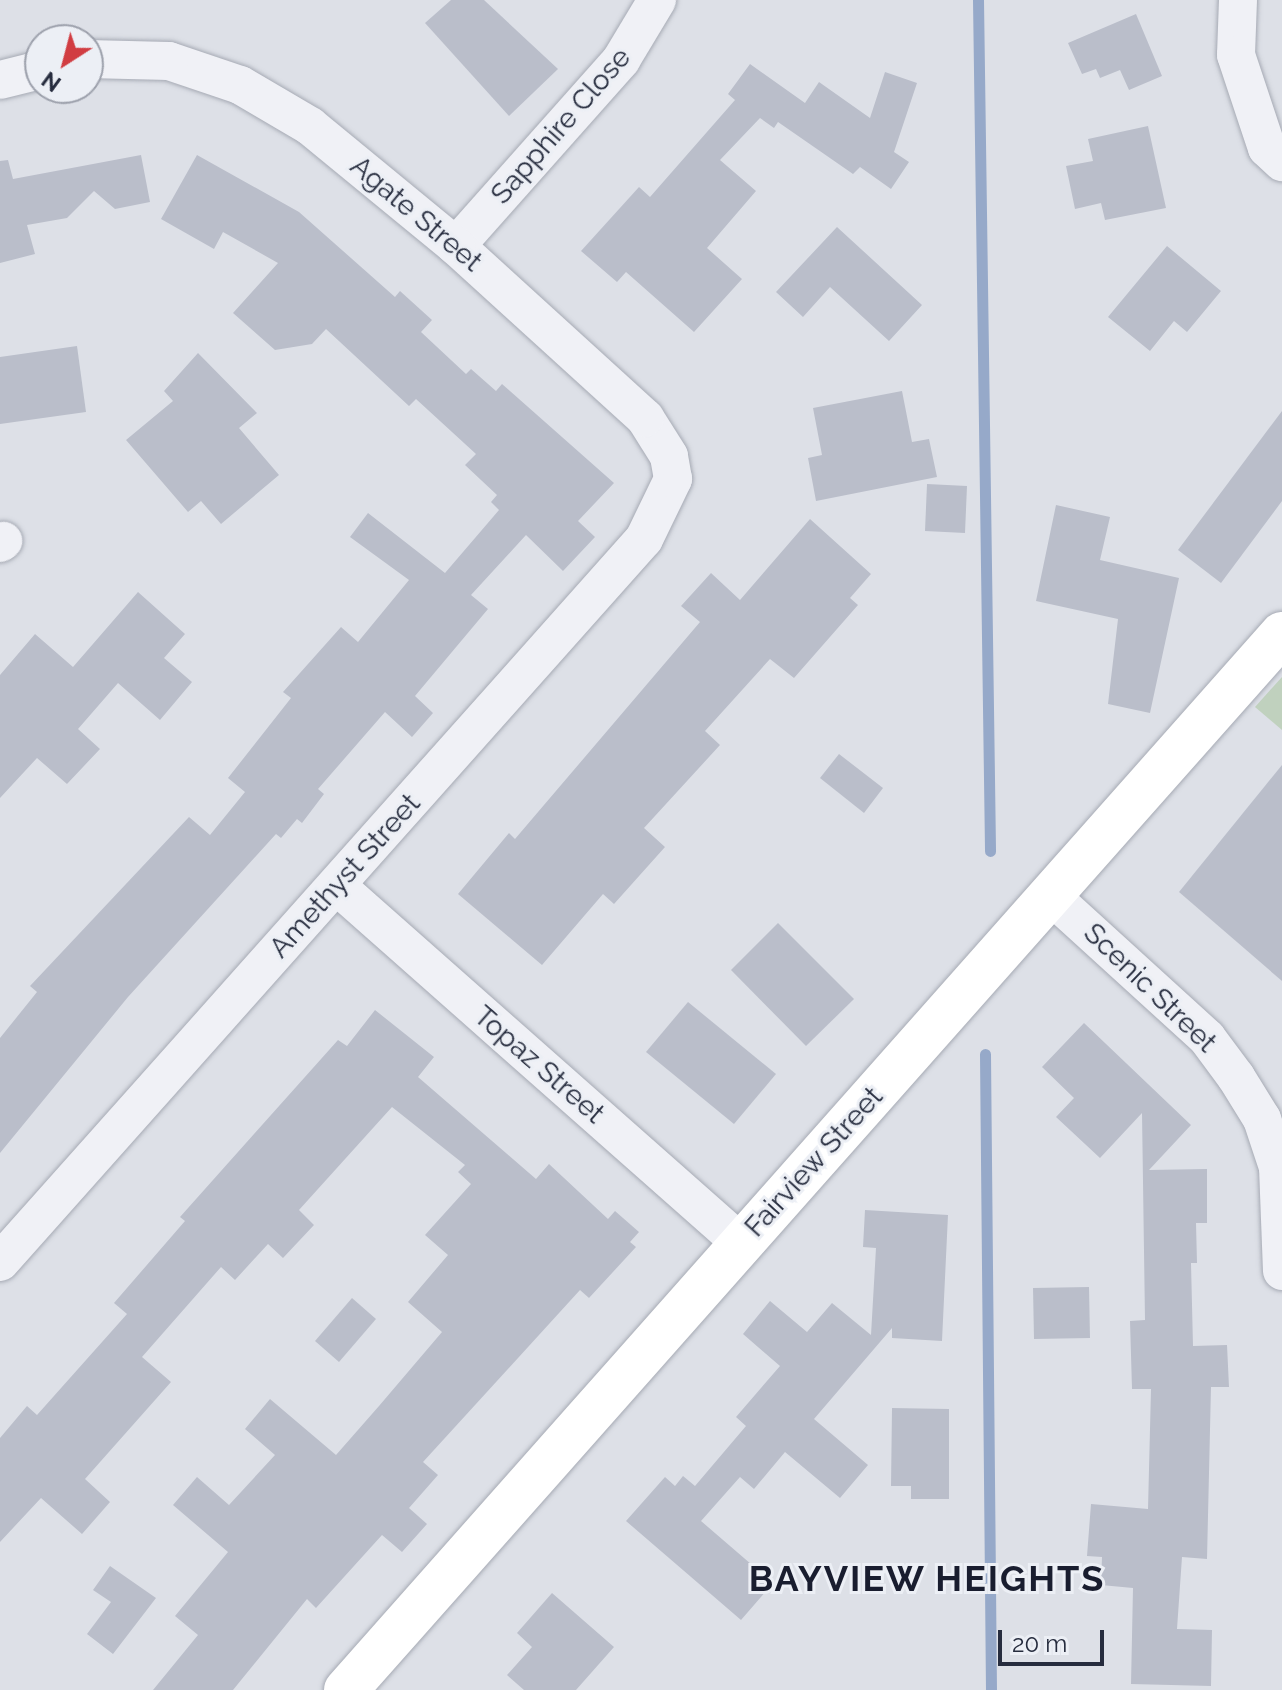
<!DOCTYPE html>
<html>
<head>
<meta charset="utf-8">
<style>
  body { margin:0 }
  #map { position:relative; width:1282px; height:1690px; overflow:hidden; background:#dde0e7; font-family:Raleway,sans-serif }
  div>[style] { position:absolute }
  .green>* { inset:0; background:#c0d1be }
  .stream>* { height:11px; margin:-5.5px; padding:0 5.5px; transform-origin:5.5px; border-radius:5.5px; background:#96a9c9 }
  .building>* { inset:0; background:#babeca }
  .roads { filter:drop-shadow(0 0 2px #a6aab4) drop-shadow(0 0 2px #a6aab4) }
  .street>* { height:38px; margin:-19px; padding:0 19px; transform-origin:19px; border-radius:19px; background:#f0f1f6 }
  .secondary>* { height:44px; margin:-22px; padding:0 22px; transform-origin:22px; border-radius:22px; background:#fff }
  span { translate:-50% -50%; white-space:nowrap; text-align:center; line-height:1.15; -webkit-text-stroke:6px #eceff5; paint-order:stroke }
  .street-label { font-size:28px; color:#262c3e }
  .district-label { font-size:36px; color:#191d2f; font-weight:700; letter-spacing:2px }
  .north { position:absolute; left:24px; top:24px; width:80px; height:80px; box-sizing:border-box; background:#eceff5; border:2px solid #9da1ac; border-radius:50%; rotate:216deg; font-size:22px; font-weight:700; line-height:32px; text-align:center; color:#262c3e }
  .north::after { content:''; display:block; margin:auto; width:28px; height:36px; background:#d13d42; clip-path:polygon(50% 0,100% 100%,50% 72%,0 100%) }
  .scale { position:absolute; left:998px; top:1630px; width:106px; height:36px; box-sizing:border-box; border:4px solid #262c3e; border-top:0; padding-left:10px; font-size:24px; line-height:28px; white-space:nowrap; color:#262c3e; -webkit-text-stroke:6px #eceff5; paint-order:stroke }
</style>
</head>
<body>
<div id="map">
  <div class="green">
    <div style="clip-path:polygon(1282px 677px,1282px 730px,1255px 707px)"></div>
  </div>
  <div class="stream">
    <div style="left:978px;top:0;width:851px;rotate:89.19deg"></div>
    <div style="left:985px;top:1054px;width:636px;rotate:89.46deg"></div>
  </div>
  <div class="building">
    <div style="clip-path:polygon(451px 0,484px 0,558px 69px,509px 116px,425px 23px)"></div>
    <div style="clip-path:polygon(1136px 14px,1162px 76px,1129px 90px,1120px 70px,1100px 78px,1096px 69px,1082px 74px,1068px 43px)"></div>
    <div style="clip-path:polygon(750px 64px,805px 103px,819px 82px,870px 118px,885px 72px,917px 83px,894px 152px,909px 162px,891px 189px,860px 167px,853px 174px,778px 122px,774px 128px,760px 118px,720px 160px,756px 191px,707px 248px,742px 279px,694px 332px,626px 272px,617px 282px,581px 251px,639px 187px,650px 197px,735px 100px,728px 94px)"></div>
    <div style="clip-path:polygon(1148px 126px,1166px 208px,1105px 220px,1101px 203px,1075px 209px,1066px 166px,1093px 161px,1088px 139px)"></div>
    <div style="clip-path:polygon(141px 155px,150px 202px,115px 209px,94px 191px,67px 218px,27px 225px,35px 254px,0 263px,0 161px,8px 160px,13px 179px)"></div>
    <div style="clip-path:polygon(197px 155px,299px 212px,395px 297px,400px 291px,432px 320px,421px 332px,466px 374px,471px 369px,496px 391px,502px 384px,614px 483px,578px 521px,595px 537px,563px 571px,526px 535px,471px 595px,488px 609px,415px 696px,433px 713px,412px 737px,385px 712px,318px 789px,324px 794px,302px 823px,297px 819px,281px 838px,276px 834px,128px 997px,0 1153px,0 1038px,37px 992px,30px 986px,189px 817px,210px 835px,245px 792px,228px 778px,291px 698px,283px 692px,341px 627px,358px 642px,409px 580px,350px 537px,368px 513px,445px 573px,499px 510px,491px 502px,497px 495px,465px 465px,476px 454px,416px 399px,409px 406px,326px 329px,312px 344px,275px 350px,233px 313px,278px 263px,223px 232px,214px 249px,161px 219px)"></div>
    <div style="clip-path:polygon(837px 227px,922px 305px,889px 341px,830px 287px,803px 317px,776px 292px)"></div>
    <div style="clip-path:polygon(1167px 246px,1221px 291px,1187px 332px,1174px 321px,1150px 351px,1108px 317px)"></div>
    <div style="clip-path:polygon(77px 346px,86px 412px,0 424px,0 357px)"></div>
    <div style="clip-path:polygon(198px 353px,257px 413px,239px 428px,279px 475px,221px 524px,201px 501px,188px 512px,126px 440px,173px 401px,164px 391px)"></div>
    <div style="clip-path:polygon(902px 391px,912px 442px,929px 439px,937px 477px,816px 501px,808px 458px,822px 455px,813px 408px)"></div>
    <div style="clip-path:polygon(1282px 411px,1282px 501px,1221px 583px,1178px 550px)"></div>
    <div style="clip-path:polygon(927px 484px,967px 486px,965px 533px,925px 531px)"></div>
    <div style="clip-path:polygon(1056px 505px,1110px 517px,1100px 560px,1179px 578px,1150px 713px,1108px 704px,1118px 619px,1036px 601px)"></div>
    <div style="clip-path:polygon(810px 519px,871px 574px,850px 598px,858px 605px,794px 678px,770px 659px,705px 731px,720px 745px,644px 828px,665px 847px,614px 904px,603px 894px,542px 965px,458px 894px,509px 833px,515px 839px,700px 622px,681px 606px,711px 573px,740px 600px)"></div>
    <div style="clip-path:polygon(138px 592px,185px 634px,164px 658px,192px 682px,160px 720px,118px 683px,78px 729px,100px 749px,67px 784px,37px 758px,0 798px,0 675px,35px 634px,73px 667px)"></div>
    <div style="clip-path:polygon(839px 754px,883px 788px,864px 813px,820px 778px)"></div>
    <div style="clip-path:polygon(1282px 765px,1282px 981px,1179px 892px)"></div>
    <div style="clip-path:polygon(778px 923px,854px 999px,806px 1046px,731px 970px)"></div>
    <div style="clip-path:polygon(688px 1002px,776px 1074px,734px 1124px,646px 1052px)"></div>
    <div style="clip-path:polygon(375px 1010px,434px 1057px,418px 1077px,536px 1179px,549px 1164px,608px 1219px,615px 1211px,639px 1232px,630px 1242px,636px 1247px,589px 1298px,580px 1290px,423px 1462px,438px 1475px,409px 1508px,427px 1524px,402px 1552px,382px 1535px,316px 1608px,307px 1599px,233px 1690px,153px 1690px,198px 1635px,175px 1616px,228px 1552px,173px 1505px,197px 1477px,229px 1505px,275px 1455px,245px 1429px,270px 1399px,336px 1455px,379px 1406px,442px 1332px,408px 1302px,448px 1255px,425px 1235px,471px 1184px,458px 1172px,465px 1165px,392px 1107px,299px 1210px,314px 1225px,283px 1258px,268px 1244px,235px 1280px,221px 1267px,142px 1357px,171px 1382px,85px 1479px,110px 1502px,82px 1534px,41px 1498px,0 1542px,0 1438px,27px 1406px,37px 1415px,127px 1314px,114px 1303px,185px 1221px,180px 1217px,338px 1040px,347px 1046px)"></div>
    <div style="clip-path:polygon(1084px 1023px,1191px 1125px,1149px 1170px,1207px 1169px,1207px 1223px,1196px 1223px,1197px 1263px,1191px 1263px,1193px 1346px,1227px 1345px,1229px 1387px,1211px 1387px,1207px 1559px,1182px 1557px,1177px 1629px,1212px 1630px,1211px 1686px,1131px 1684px,1133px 1588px,1101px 1585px,1102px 1557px,1087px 1556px,1091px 1504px,1148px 1509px,1151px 1389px,1132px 1389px,1130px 1321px,1145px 1320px,1142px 1113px,1100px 1158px,1056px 1117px,1074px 1098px,1042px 1067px)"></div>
    <div style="clip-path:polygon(865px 1210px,948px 1215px,942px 1341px,892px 1338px,892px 1328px,814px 1419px,868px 1465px,840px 1498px,785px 1452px,754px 1489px,740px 1477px,701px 1521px,773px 1583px,741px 1620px,626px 1521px,665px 1477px,675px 1486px,683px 1476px,695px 1486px,746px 1426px,736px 1417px,780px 1366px,743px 1334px,770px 1301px,807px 1332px,832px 1303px,871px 1335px,876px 1248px,863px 1247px)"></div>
    <div style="clip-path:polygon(1089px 1287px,1090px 1338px,1034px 1339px,1033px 1288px)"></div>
    <div style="clip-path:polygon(352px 1298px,376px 1319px,339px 1362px,315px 1341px)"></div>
    <div style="clip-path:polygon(892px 1408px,949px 1409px,949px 1499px,911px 1499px,911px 1486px,891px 1486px)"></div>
    <div style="clip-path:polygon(110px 1566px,156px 1598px,113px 1654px,87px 1634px,111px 1602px,93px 1590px)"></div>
    <div style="clip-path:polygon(552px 1593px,614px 1647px,576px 1690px,524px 1690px,507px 1675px,532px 1647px,517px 1633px)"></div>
  </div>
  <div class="roads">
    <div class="street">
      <div style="left:1238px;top:0;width:55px;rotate:92.1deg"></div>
      <div style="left:1236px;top:55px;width:98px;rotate:71.6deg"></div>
      <div style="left:1267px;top:148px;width:21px;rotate:43deg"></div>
      <div style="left:0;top:80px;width:41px;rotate:-14deg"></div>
      <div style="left:456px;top:246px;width:249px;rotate:-48.4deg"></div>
      <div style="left:621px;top:60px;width:70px;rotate:-59deg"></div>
      <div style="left:0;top:543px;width:4px;rotate:-34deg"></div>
      <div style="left:337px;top:886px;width:541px;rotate:41.48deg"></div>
      <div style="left:1050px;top:895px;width:212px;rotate:42.3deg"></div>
      <div style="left:1207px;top:1038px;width:49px;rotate:53.4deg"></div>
      <div style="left:1236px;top:1077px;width:49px;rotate:58.2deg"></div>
      <div style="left:1262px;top:1119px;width:51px;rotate:71.6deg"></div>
      <div style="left:1278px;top:1167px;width:104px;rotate:87.8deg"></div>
      <div style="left:0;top:1262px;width:968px;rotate:-48.31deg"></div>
      <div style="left:644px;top:539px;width:67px;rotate:-64.2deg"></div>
      <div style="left:673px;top:479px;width:23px;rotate:-100deg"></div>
      <div style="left:669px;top:456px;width:45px;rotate:-122.3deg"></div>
      <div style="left:645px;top:418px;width:256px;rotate:-137.7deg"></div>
      <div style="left:456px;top:246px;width:189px;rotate:-140.6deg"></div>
      <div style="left:310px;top:126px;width:81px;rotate:-149.6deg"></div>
      <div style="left:240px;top:85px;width:75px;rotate:-161.3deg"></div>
      <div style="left:169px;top:61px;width:81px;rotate:-178.6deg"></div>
    </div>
    <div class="secondary">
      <div style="left:346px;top:1690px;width:1411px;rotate:-48.45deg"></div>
    </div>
  </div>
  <div class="street-label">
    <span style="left:561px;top:126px;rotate:-49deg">Sapphire Close</span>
    <span style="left:416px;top:214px;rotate:40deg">Agate Street</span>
    <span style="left:345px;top:876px;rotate:-48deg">Amethyst Street</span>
    <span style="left:1150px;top:988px;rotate:44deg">Scenic Street</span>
    <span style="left:539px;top:1065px;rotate:41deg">Topaz Street</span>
    <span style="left:814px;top:1162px;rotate:-48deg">Fairview Street</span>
  </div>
  <div class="district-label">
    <span style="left:927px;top:1579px">BAYVIEW HEIGHTS</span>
  </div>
  <div class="north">N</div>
  <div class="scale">20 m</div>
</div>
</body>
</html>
